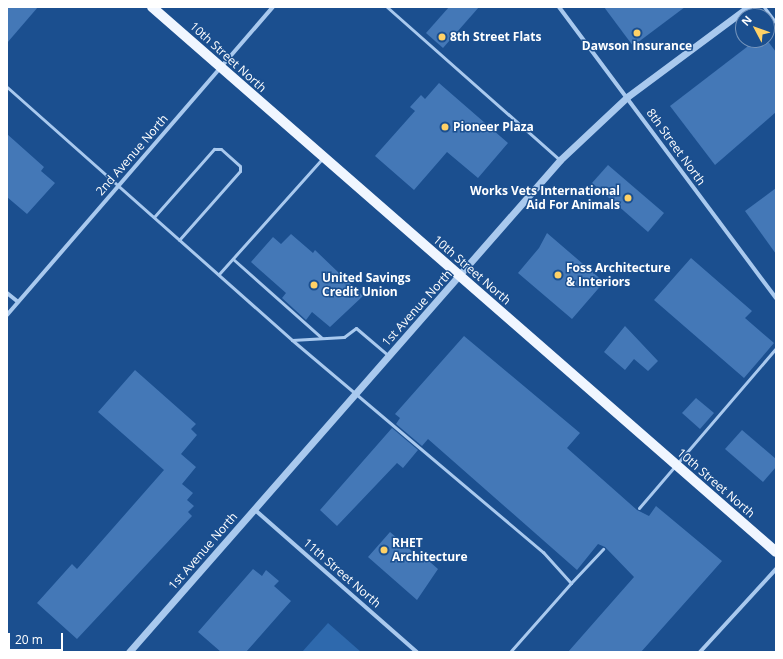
<!DOCTYPE html>
<html>
<head>
<meta charset="utf-8">
<style>
  body { margin:0 }
  #map { position:relative; width:783px; height:659px; overflow:hidden; background:#1b4f8f; font-family:"Open Sans",sans-serif }
  div>[style] { position:absolute }
  .green>* { inset:0; background:#2e69ad }
  .building>* { inset:0; background:#4478b7 }
  .service>* { height:3px; margin:-1.5px; padding:0 1.5px; transform-origin:1.5px; border-radius:1.5px; background:#a9c9ee }
  .minor>* { height:4px; margin:-2px; padding:0 2px; transform-origin:2px; border-radius:2px; background:#a9c9ee }
  .tertiary>* { height:7px; margin:-3.5px; padding:0 3.5px; transform-origin:3.5px; border-radius:3.5px; background:#a9c9ee }
  .primary>* { height:10px; margin:-5px; padding:0 5px; transform-origin:5px; border-radius:5px; background:#f0f6ff }
  .dots>* { width:11px; height:11px; translate:-50% -50%; box-sizing:border-box; border:2px solid #1b4f8f; border-radius:50% }
  span { translate:-50% -50%; white-space:nowrap; text-align:center; line-height:1.15; -webkit-text-stroke:3px #1b4f8f; paint-order:stroke }
  .poi-label { font-size:12px; color:#fff; font-weight:700 }
  .left { translate:0 -50%; text-align:left }
  .right { translate:-100% -50%; text-align:right }
  .street-label { font-size:12px; color:#fff }
  .frame { position:absolute; inset:0; border:8px solid #fff; pointer-events:none }
  .north { position:absolute; left:735px; top:8px; width:40px; height:40px; box-sizing:border-box; background:#1b4f8f; border:1px solid #7695bc; border-radius:50%; rotate:311deg; font-size:11px; font-weight:700; line-height:16px; text-align:center; color:#fff }
  .north::after { content:''; display:block; margin:auto; width:14px; height:18px; background:#ffd166; clip-path:polygon(50% 0,100% 100%,50% 72%,0 100%) }
  .scale { position:absolute; left:8px; top:633px; width:55px; height:18px; box-sizing:border-box; border:2px solid #fff; border-top:0; padding-left:5px; font-size:12px; line-height:14px; white-space:nowrap; color:#fff; -webkit-text-stroke:3px #1b4f8f; paint-order:stroke }
</style>
</head>
<body>
<div id="map">
  <div class="green">
    <div style="clip-path:polygon(328px 623px,361px 652px,302px 652px)"></div>
  </div>
  <div class="building">
    <div style="clip-path:polygon(7px 7px,38px 7px,7px 43px)"></div>
    <div style="clip-path:polygon(449px 7px,479px 7px,443px 48px,426px 33px)"></div>
    <div style="clip-path:polygon(604px 7px,685px 7px,633px 46px)"></div>
    <div style="clip-path:polygon(756px 40px,767px 40px,776px 52px,776px 112px,715px 165px,670px 106px)"></div>
    <div style="clip-path:polygon(439px 83px,508px 143px,478px 178px,447px 152px,414px 190px,375px 156px,415px 111px,410px 107px,421px 95px,425px 99px)"></div>
    <div style="clip-path:polygon(7px 134px,44px 167px,41px 171px,55px 183px,27px 214px,7px 197px)"></div>
    <div style="clip-path:polygon(608px 165px,664px 213px,648px 232px,592px 183px)"></div>
    <div style="clip-path:polygon(776px 188px,776px 254px,745px 211px)"></div>
    <div style="clip-path:polygon(547px 233px,604px 282px,572px 319px,518px 273px,539px 248px)"></div>
    <div style="clip-path:polygon(291px 234px,313px 253px,315px 250px,363px 296px,330px 327px,312px 312px,306px 320px,282px 298px,286px 293px,251px 262px,273px 237px,281px 244px)"></div>
    <div style="clip-path:polygon(691px 258px,752px 311px,745px 318px,774px 343px,744px 378px,654px 300px)"></div>
    <div style="clip-path:polygon(625px 326px,658px 361px,648px 371px,634px 359px,625px 370px,604px 352px)"></div>
    <div style="clip-path:polygon(464px 336px,580px 433px,567px 448px,637px 510px,649px 516px,656px 506px,722px 561px,641px 652px,568px 652px,634px 577px,605px 547px,598px 544px,577px 570px,428px 439px,422px 446px,396px 424px,400px 418px,395px 414px)"></div>
    <div style="clip-path:polygon(135px 370px,196px 424px,191px 429px,197px 435px,181px 454px,196px 467px,182px 484px,193px 493px,187px 500px,194px 506px,188px 512px,192px 516px,77px 639px,37px 603px,72px 564px,77px 569px,164px 470px,98px 412px)"></div>
    <div style="clip-path:polygon(696px 398px,714px 413px,700px 429px,682px 413px)"></div>
    <div style="clip-path:polygon(392px 428px,418px 450px,403px 468px,397px 463px,337px 526px,320px 510px)"></div>
    <div style="clip-path:polygon(742px 430px,776px 459px,776px 467px,763px 482px,725px 449px)"></div>
    <div style="clip-path:polygon(390px 532px,421px 559px,423px 556px,438px 569px,417px 600px,368px 557px)"></div>
    <div style="clip-path:polygon(253px 569px,262px 576px,266px 570px,279px 581px,274px 586px,291px 601px,246px 652px,221px 652px,198px 632px)"></div>
  </div>
  <div class="service">
    <div style="left:387px;top:7px;width:231px;rotate:41.5deg"></div>
    <div style="left:764px;top:7px;width:20px;rotate:53deg"></div>
    <div style="left:7px;top:87px;width:381px;rotate:41.6deg"></div>
    <div style="left:292px;top:340px;width:329px;rotate:40.2deg"></div>
    <div style="left:543px;top:552px;width:42px;rotate:47.9deg"></div>
    <div style="left:571px;top:583px;width:92px;rotate:131.5deg"></div>
    <div style="left:154px;top:217px;width:91px;rotate:-48.6deg"></div>
    <div style="left:214px;top:149px;width:7px"></div>
    <div style="left:221px;top:149px;width:25px;rotate:42deg"></div>
    <div style="left:240px;top:166px;width:5px;rotate:90deg"></div>
    <div style="left:240px;top:171px;width:92px;rotate:131.5deg"></div>
    <div style="left:233px;top:259px;width:119px;rotate:41.6deg"></div>
    <div style="left:219px;top:274px;width:154px;rotate:-48.2deg"></div>
    <div style="left:292px;top:340px;width:52px;rotate:-3.3deg"></div>
    <div style="left:344px;top:337px;width:15px;rotate:-37deg"></div>
    <div style="left:356px;top:328px;width:43px;rotate:40.3deg"></div>
    <div style="left:639px;top:508px;width:211px;rotate:-49.4deg"></div>
    <div style="left:571px;top:583px;width:47px;rotate:-46.7deg"></div>
  </div>
  <div class="minor">
    <div style="left:559px;top:7px;width:363px;rotate:53.3deg"></div>
    <div style="left:7px;top:293px;width:14px;rotate:39deg"></div>
    <div style="left:7px;top:315px;width:407px;rotate:-49.2deg"></div>
    <div style="left:254px;top:509px;width:217px;rotate:41.3deg"></div>
    <div style="left:700px;top:652px;width:113px;rotate:-47.5deg"></div>
  </div>
  <div class="tertiary">
    <div style="left:129px;top:652px;width:654px;rotate:-48.78deg"></div>
    <div style="left:560px;top:160px;width:92px;rotate:-43.2deg"></div>
    <div style="left:627px;top:97px;width:151px;rotate:-36.6deg"></div>
  </div>
  <div class="primary">
    <div style="left:152px;top:7px;width:828px;rotate:41.13deg"></div>
  </div>
  <div class="dots">
    <div style="left:637px;top:33px;background:#ffd166"></div>
    <div style="left:442px;top:37px;background:#ffd166"></div>
    <div style="left:445px;top:127px;background:#ffd166"></div>
    <div style="left:628px;top:198px;background:#ffd166"></div>
    <div style="left:558px;top:275px;background:#ffd166"></div>
    <div style="left:314px;top:285px;background:#ffd166"></div>
    <div style="left:384px;top:550px;background:#ffd166"></div>
  </div>
  <div class="poi-label">
    <span class="left" style="left:450px;top:37px">8th Street Flats</span>
    <span style="left:637px;top:46px">Dawson Insurance</span>
    <span class="left" style="left:453px;top:127px">Pioneer Plaza</span>
    <span class="right" style="left:620px;top:198px">Works Vets International<br>Aid For Animals</span>
    <span class="left" style="left:566px;top:275px">Foss Architecture<br>&amp; Interiors</span>
    <span class="left" style="left:322px;top:285px">United Savings<br>Credit Union</span>
    <span class="left" style="left:392px;top:550px">RHET<br>Architecture</span>
  </div>
  <div class="street-label">
    <span style="left:228px;top:57px;rotate:42deg">10th Street North</span>
    <span style="left:676px;top:147px;rotate:54deg">8th Street North</span>
    <span style="left:132px;top:155px;rotate:-49deg">2nd Avenue North</span>
    <span style="left:472px;top:270px;rotate:41deg">10th Street North</span>
    <span style="left:417px;top:308px;rotate:-48deg">1st Avenue North</span>
    <span style="left:716px;top:483px;rotate:41deg">10th Street North</span>
    <span style="left:203px;top:551px;rotate:-49deg">1st Avenue North</span>
    <span style="left:342px;top:573px;rotate:41deg">11th Street North</span>
  </div>
  <div class="frame"></div>
  <div class="north">N</div>
  <div class="scale">20 m</div>
</div>
</body>
</html>
